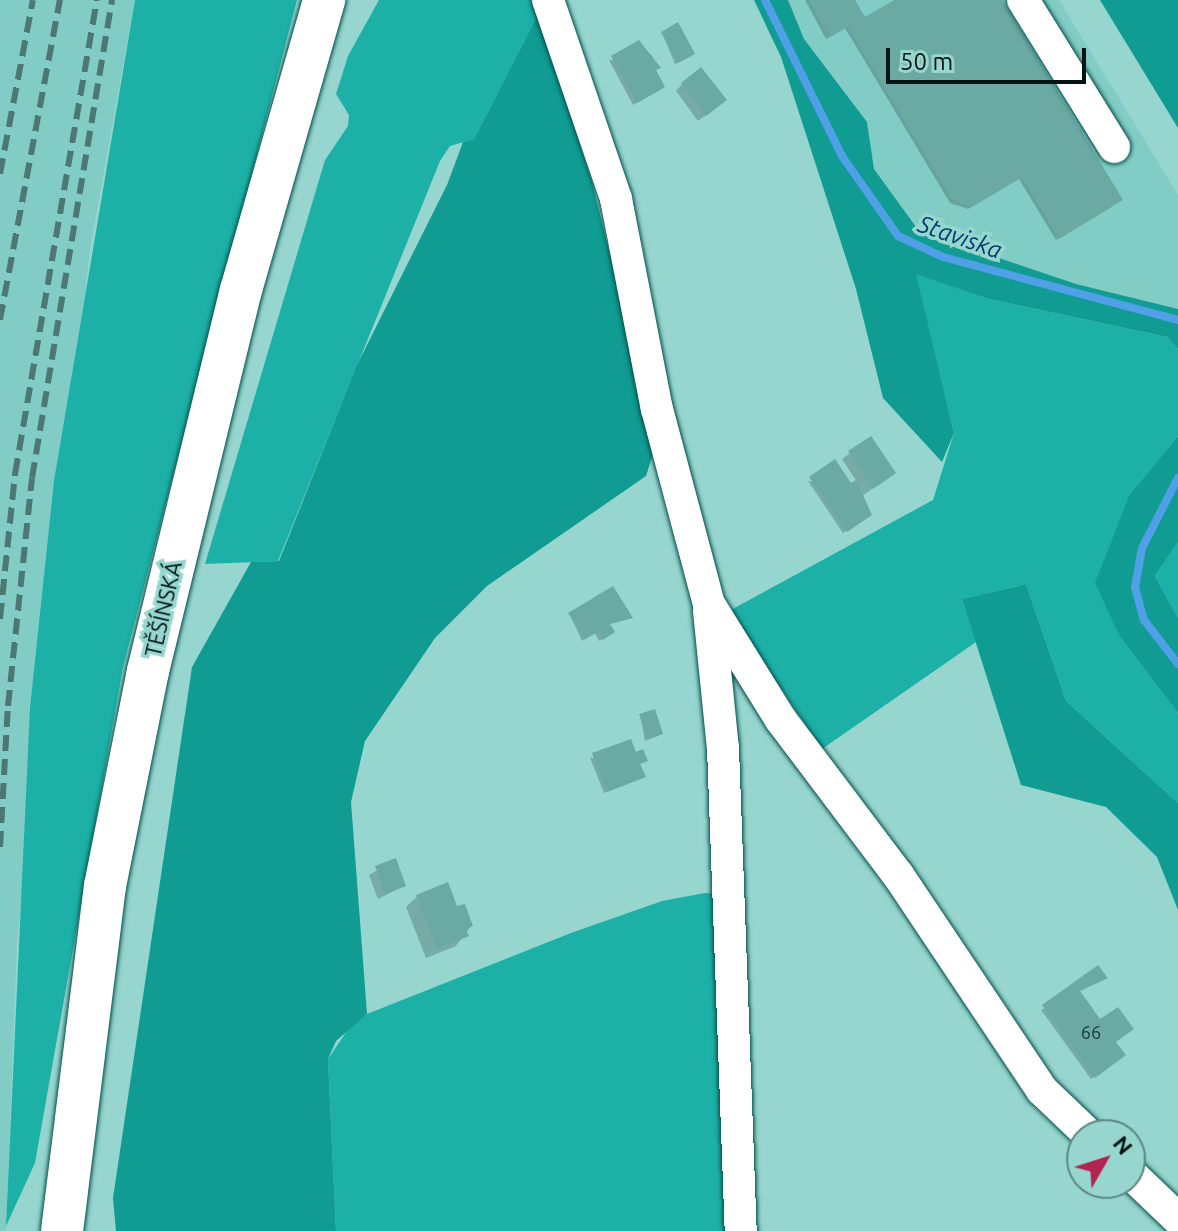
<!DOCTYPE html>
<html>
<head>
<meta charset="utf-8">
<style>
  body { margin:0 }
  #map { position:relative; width:1178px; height:1231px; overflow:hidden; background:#96d6cf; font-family:Ubuntu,sans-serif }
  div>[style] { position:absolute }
  .built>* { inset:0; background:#81ccc5 }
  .green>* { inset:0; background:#1db0a7 }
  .forest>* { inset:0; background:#109b93 }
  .shadow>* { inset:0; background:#0003 }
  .stream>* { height:8px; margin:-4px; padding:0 4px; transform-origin:4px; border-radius:4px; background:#50a0e8 }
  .building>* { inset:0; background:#6ba9a3 }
  .roads { filter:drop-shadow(0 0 2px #024e49) drop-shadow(0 0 2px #024e49) }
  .minor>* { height:32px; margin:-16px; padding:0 16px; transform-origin:16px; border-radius:16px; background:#fff }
  .major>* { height:42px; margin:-21px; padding:0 21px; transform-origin:21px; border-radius:21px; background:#fff }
  .rail>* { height:6px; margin-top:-3px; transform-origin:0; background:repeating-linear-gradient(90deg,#4c7772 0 16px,transparent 0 24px) }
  span { translate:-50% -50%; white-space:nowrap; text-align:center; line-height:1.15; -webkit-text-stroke:7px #96d6cf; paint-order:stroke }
  .number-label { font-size:18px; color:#1b3936 }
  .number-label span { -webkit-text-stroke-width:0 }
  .street-label { font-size:22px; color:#001412 }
  .water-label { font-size:24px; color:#003f6d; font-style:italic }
  .north { position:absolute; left:1066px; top:1119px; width:80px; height:80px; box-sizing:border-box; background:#96d6cf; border:2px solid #5a8883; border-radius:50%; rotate:51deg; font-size:22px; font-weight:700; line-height:32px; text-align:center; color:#001412 }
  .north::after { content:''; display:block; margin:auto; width:28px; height:36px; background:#b32352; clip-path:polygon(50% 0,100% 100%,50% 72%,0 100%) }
  .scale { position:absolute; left:886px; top:48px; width:200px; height:36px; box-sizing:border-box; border:4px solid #001412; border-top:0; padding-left:10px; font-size:24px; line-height:28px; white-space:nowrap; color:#001412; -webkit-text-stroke:6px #96d6cf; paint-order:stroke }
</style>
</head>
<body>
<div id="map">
  <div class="built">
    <div style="clip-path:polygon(0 0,135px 0,90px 249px,17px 943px,6px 1231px,0 1231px)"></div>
    <div style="clip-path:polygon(788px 0,1059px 0,1178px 195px,1178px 309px,1076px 284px,919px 231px,874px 169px,867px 122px,804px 39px)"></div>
  </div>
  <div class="green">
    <div style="clip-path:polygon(135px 0,297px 0,123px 667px,35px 1163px,6px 1226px,30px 708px,54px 481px)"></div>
    <div style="clip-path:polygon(379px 0,535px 0,538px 14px,474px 139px,450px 146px,440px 161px,278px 561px,205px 564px,325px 160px,348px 126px,349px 115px,336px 94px,348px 56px)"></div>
    <div style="clip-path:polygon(915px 273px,985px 298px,1167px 337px,1178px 349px,1178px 436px,1130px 494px,1120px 637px,1178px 713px,1178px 803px,1066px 701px,1026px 584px,962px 599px,976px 642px,822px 749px,729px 611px,933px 500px,954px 433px)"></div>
    <div style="clip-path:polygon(1178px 542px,1178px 618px,1155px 576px)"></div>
    <div style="clip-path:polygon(705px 893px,719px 894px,731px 1231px,336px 1231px,328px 1059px,349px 1028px,367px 1014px,571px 933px,662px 901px)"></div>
  </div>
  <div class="forest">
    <div style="clip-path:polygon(754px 0,788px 0,804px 39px,867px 122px,874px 169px,919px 231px,1076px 284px,1178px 309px,1178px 349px,1167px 337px,985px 298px,916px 274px,954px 433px,942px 462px,883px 398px,856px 289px,781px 57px)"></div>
    <div style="clip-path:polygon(1100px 0,1178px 0,1178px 128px)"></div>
    <div style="clip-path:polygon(538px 14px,592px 182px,631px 340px,654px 451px,646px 476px,487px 586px,435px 638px,365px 741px,351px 802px,367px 1014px,336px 1041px,328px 1059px,336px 1231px,116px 1231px,113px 1198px,192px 667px,251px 562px,279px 561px,357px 365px,447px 185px,463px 142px,474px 139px)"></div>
    <div style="clip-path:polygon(1178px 436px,1178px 542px,1155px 576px,1178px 618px,1178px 713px,1120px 637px,1095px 583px,1130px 494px)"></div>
    <div style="clip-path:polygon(1026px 584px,1066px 701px,1178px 803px,1178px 910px,1157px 857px,1106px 807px,1021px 785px,962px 599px)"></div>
  </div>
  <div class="shadow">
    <div style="clip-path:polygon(805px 0,853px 0,864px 20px,898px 0,999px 0,1117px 203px,1056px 240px,1019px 179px,968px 209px,950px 203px,845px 28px,826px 39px)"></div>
    <div style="clip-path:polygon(662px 33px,690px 56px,675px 64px)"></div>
    <div style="clip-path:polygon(652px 55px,660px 90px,633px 105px,609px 60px)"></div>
    <div style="clip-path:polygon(682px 84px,717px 107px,698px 121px,676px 91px)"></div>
    <div style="clip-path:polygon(870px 438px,886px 480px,863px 495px,867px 517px,843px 533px,808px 481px,851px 486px,857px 482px,842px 459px)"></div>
    <div style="clip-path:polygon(570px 615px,630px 618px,608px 624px,610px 634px,599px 641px,595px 633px,582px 641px)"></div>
    <div style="clip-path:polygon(640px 715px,661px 733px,658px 736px,645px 741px)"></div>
    <div style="clip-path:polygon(635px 754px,645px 760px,639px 765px,643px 777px,604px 793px,590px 758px)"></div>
    <div style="clip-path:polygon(394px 861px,404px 886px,378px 899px,369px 875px)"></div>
    <div style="clip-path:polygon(447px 885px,456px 909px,471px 926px,456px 946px,426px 958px,406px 907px,417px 897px)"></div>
    <div style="clip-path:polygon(1078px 992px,1121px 1058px,1091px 1079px,1041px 1010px)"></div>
  </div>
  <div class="stream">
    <div style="left:765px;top:0;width:174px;rotate:63.7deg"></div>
    <div style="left:842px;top:156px;width:98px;rotate:55deg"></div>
    <div style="left:898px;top:236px;width:50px;rotate:25deg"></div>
    <div style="left:943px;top:257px;width:243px;rotate:15deg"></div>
    <div style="left:1178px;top:478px;width:79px;rotate:117.2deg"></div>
    <div style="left:1142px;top:548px;width:40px;rotate:100deg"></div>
    <div style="left:1135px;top:587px;width:34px;rotate:75deg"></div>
    <div style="left:1144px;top:620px;width:56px;rotate:52.3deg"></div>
  </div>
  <div class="building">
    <div style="clip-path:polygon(809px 0,855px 0,865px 17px,894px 0,1002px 0,1123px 200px,1059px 239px,1022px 177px,972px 207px,953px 200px,848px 27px,830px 37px)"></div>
    <div style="clip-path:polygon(678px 22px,695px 54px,678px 63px,661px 32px)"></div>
    <div style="clip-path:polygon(639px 40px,661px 68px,656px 70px,665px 87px,637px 103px,611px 56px)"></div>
    <div style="clip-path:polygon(701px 67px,727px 100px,706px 116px,681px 83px)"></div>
    <div style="clip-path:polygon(871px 436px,896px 473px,873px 489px,848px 451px)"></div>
    <div style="clip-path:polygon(835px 459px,851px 483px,856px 480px,872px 515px,847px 532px,809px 477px)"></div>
    <div style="clip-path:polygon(613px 586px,633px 618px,610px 624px,615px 632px,603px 640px,598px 632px,585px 639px,568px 613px)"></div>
    <div style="clip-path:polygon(655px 709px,663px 734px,648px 739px,639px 714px)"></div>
    <div style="clip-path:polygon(631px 739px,636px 752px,643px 749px,648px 761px,640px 764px,646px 777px,607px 792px,592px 753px)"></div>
    <div style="clip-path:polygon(396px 858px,406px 886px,385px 894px,375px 866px)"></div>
    <div style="clip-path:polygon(448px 882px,457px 906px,465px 904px,473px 926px,466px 929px,469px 936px,437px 949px,416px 895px)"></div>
    <div style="clip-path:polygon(1098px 965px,1108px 978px,1080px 991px,1100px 1019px,1118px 1007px,1134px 1029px,1116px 1042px,1126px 1055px,1095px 1078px,1042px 1005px)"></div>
  </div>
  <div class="roads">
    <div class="minor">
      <div style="left:548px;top:0;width:210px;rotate:71.1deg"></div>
      <div style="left:616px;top:199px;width:214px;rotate:79deg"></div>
      <div style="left:657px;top:409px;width:202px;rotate:75.1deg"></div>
      <div style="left:709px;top:604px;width:137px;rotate:58.2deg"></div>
      <div style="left:781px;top:720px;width:194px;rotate:53deg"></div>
      <div style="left:898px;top:875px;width:259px;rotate:56.2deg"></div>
      <div style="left:1042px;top:1090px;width:65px;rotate:43.8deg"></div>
      <div style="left:1023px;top:0;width:173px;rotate:58.2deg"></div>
      <div style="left:709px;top:611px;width:138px;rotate:84.2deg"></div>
      <div style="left:723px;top:748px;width:483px;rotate:87.9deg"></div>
      <div style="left:1130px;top:1173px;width:66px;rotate:43.8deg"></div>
    </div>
    <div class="major">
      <div style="left:62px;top:1231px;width:348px;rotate:-82.9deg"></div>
      <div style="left:105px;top:886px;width:219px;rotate:-78.7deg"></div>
      <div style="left:148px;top:671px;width:392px;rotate:-76.3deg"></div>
      <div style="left:241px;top:290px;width:302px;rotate:-74deg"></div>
    </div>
  </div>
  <div class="rail">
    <div style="left:0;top:174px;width:177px;rotate:-79.3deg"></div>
    <div style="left:0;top:320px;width:326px;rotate:-79.4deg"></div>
    <div style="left:0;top:619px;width:146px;rotate:-84.1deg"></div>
    <div style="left:15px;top:474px;width:481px;rotate:-80.2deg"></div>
    <div style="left:0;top:847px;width:141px;rotate:-86.8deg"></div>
    <div style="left:8px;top:706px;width:229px;rotate:-84deg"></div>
    <div style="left:32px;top:478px;width:485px;rotate:-80.5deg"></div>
  </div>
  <div class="number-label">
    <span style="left:1091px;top:1032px">66</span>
  </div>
  <div class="street-label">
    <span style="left:163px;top:609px;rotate:-77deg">TĚŠÍNSKÁ</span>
  </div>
  <div class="water-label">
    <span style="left:960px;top:237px;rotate:19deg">Staviska</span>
  </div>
  <div class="north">N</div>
  <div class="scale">50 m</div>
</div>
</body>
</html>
